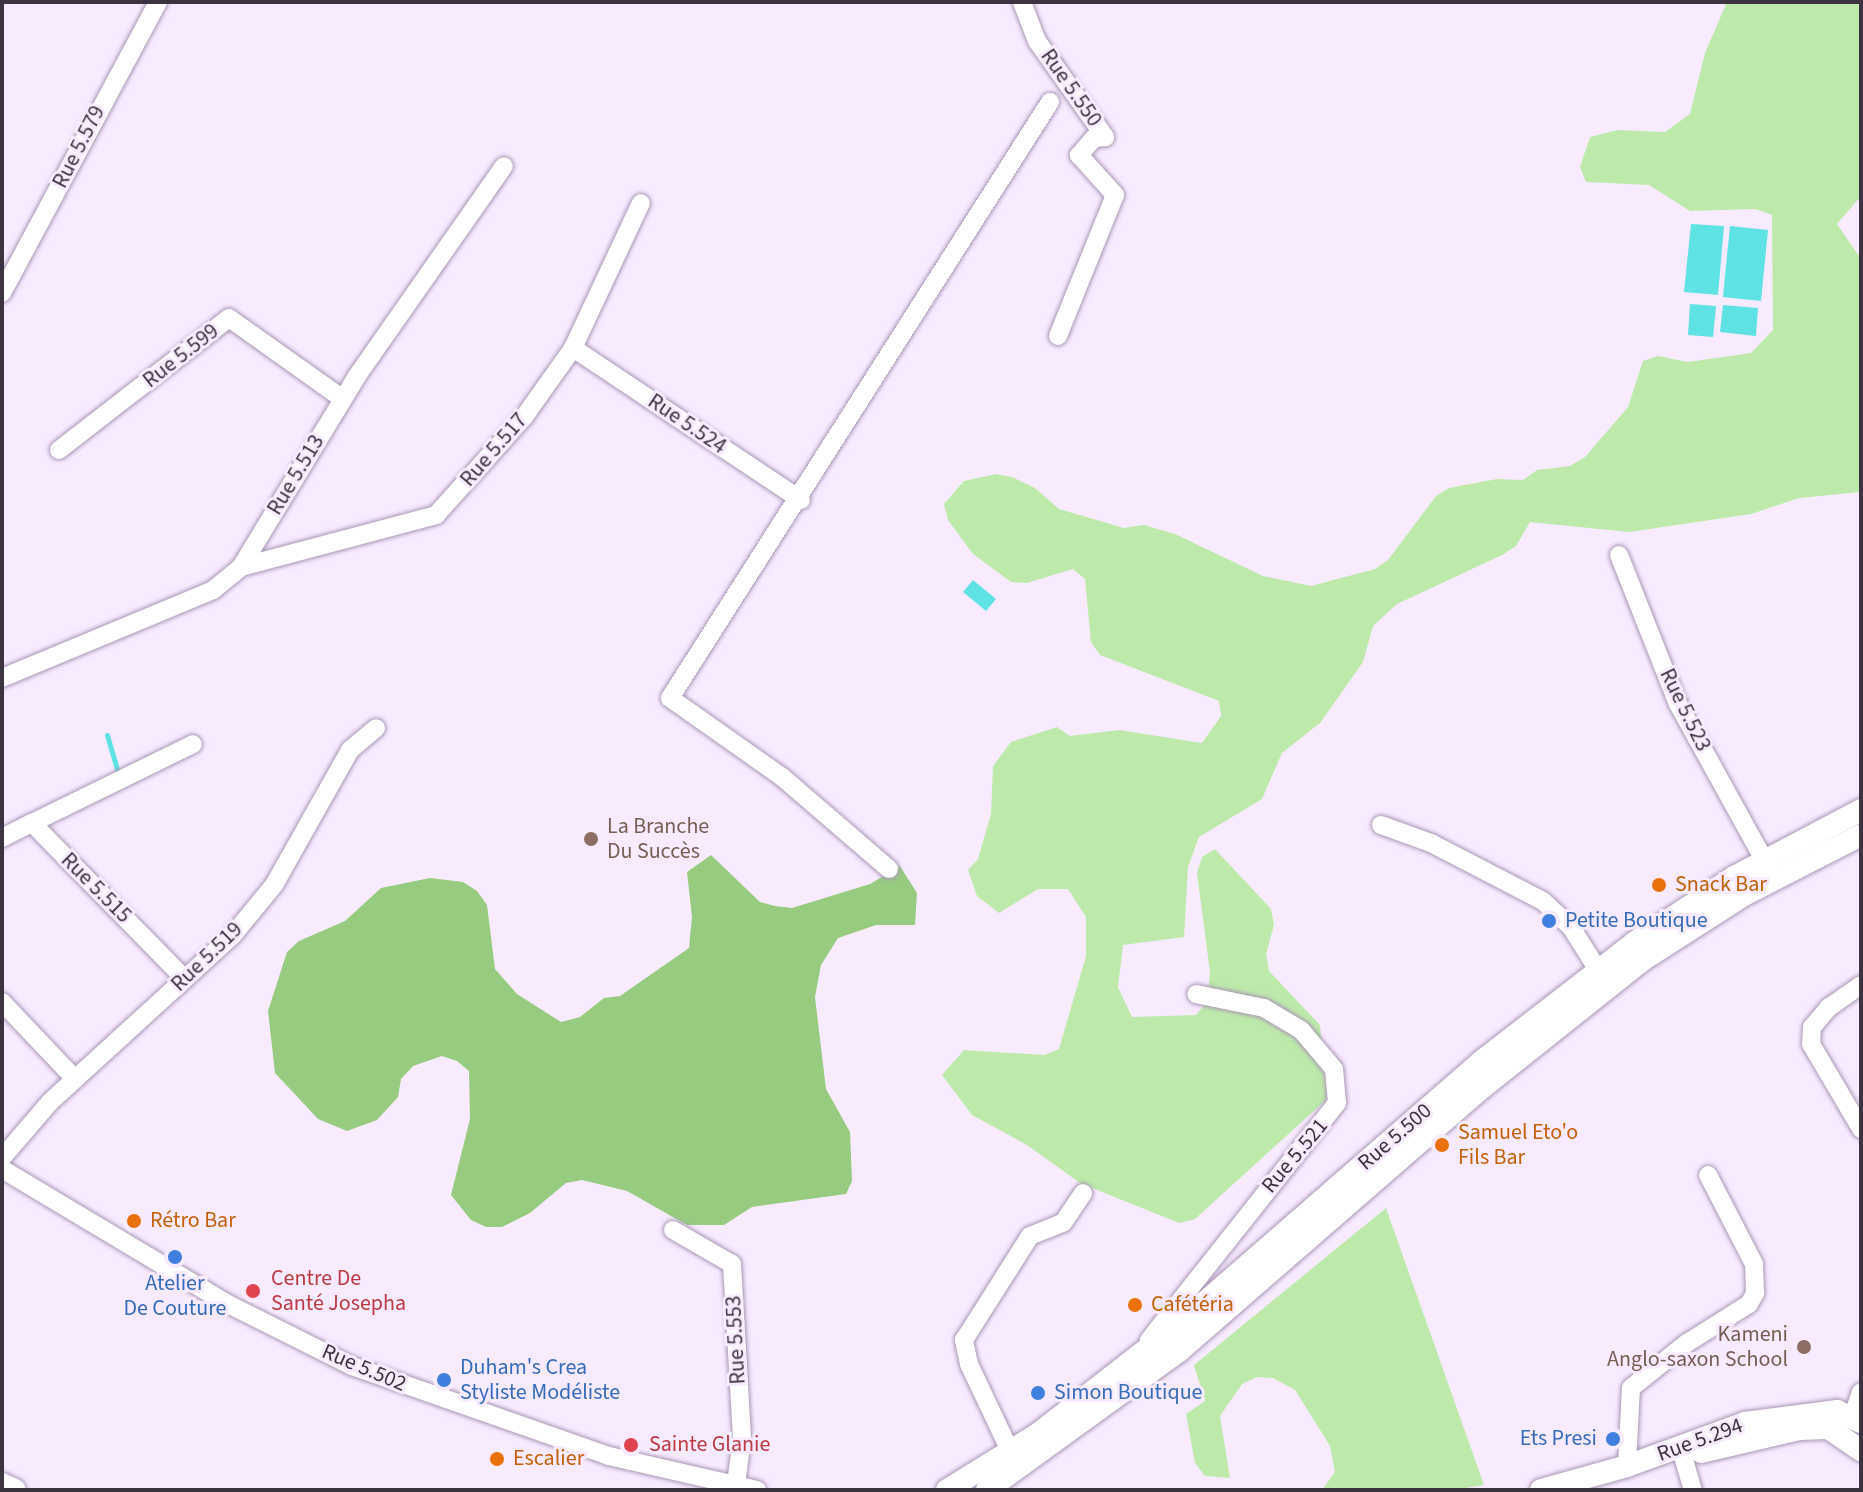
<!DOCTYPE html>
<html>
<head>
<meta charset="utf-8">
<style>
  body { margin:0 }
  #map { position:relative; width:1863px; height:1492px; overflow:hidden; background:#f8ebff; font-family:"Source Sans 3",sans-serif }
  div>[style] { position:absolute }
  .green>* { inset:0; background:#bdeaaa }
  .forest>* { inset:0; background:#97cb80 }
  .water>* { inset:0; background:#5ee2e3 }
  .stream>* { height:5px; margin:-2.5px; padding:0 2.5px; transform-origin:2.5px; border-radius:2.5px; background:#5ee2e3 }
  .roads { filter:drop-shadow(0 0 2px #aa97b5) drop-shadow(0 0 2px #aa97b5) }
  .minor>* { height:18px; margin:-9px; padding:0 9px; transform-origin:9px; border-radius:9px; background:#fff }
  .major>* { height:22px; margin:-11px; padding:0 11px; transform-origin:11px; border-radius:11px; background:#fff }
  .dots>* { width:22px; height:22px; translate:-50% -50%; box-sizing:border-box; border:4px solid #f8ebff; border-radius:50% }
  span { translate:-50% -50%; white-space:nowrap; text-align:center; line-height:1.15; -webkit-text-stroke:6px #f8ebff; paint-order:stroke }
  .street-label { font-size:22px; color:#3b3340 }
  .education-label { font-size:22px; color:#785e54 }
  .left { translate:0 -50%; text-align:left }
  .right { translate:-100% -50%; text-align:right }
  .food-label { font-size:22px; color:#c56008 }
  .shop-label { font-size:22px; color:#366cbe }
  .health-label { font-size:22px; color:#be3a42 }
  .frame { position:absolute; inset:0; border:4px solid #3b3340; pointer-events:none }
</style>
</head>
<body>
<div id="map">
  <div class="green">
    <div style="clip-path:polygon(1727px 2px,1861px 2px,1861px 196px,1837px 224px,1861px 259px,1861px 492px,1799px 498px,1751px 514px,1629px 532px,1530px 522px,1516px 546px,1502px 555px,1397px 604px,1373px 626px,1363px 662px,1320px 723px,1282px 753px,1262px 799px,1199px 837px,1188px 867px,1184px 937px,1123px 945px,1118px 987px,1132px 1017px,1196px 1015px,1207px 1002px,1210px 972px,1197px 873px,1202px 857px,1215px 849px,1271px 909px,1274px 925px,1266px 954px,1269px 971px,1320px 1025px,1327px 1099px,1195px 1219px,1179px 1223px,1080px 1183px,1027px 1145px,972px 1115px,942px 1075px,964px 1050px,1044px 1055px,1059px 1049px,1086px 956px,1086px 917px,1068px 889px,1038px 889px,999px 913px,977px 896px,968px 870px,978px 859px,991px 814px,993px 766px,1011px 742px,1057px 727px,1070px 736px,1119px 730px,1202px 743px,1221px 716px,1219px 701px,1100px 655px,1091px 642px,1085px 579px,1073px 569px,1027px 583px,1011px 582px,973px 554px,948px 520px,944px 504px,964px 481px,996px 474px,1012px 477px,1035px 488px,1059px 509px,1124px 528px,1144px 525px,1175px 534px,1263px 576px,1311px 586px,1375px 569px,1388px 560px,1436px 496px,1449px 488px,1497px 479px,1523px 480px,1537px 470px,1570px 466px,1585px 457px,1628px 407px,1643px 361px,1658px 356px,1688px 362px,1751px 353px,1773px 330px,1772px 215px,1755px 209px,1690px 211px,1649px 185px,1586px 182px,1580px 167px,1590px 137px,1618px 130px,1665px 132px,1690px 114px,1705px 53px)"></div>
    <div style="clip-path:polygon(1386px 1208px,1484px 1485px,1453px 1490px,1322px 1490px,1335px 1472px,1330px 1446px,1295px 1390px,1273px 1378px,1257px 1377px,1242px 1384px,1220px 1416px,1230px 1478px,1205px 1476px,1195px 1463px,1186px 1414px,1205px 1401px,1194px 1365px)"></div>
  </div>
  <div class="forest">
    <div style="clip-path:polygon(711px 855px,760px 902px,775px 906px,792px 908px,870px 884px,900px 866px,917px 893px,915px 925px,876px 925px,838px 938px,821px 965px,815px 997px,826px 1089px,850px 1132px,852px 1181px,846px 1194px,752px 1207px,724px 1225px,687px 1225px,627px 1191px,582px 1180px,566px 1183px,530px 1213px,502px 1227px,486px 1227px,471px 1220px,451px 1195px,470px 1119px,469px 1071px,457px 1061px,442px 1056px,413px 1066px,401px 1079px,398px 1097px,377px 1120px,347px 1131px,318px 1119px,275px 1073px,268px 1011px,287px 952px,299px 941px,345px 921px,381px 888px,430px 878px,463px 882px,477px 891px,487px 905px,495px 969px,517px 994px,561px 1022px,580px 1017px,604px 998px,620px 996px,689px 948px,692px 917px,687px 872px)"></div>
  </div>
  <div class="water">
    <div style="clip-path:polygon(1691px 224px,1724px 226px,1718px 295px,1684px 292px)"></div>
    <div style="clip-path:polygon(1730px 226px,1768px 230px,1761px 301px,1723px 297px)"></div>
    <div style="clip-path:polygon(1690px 304px,1716px 306px,1713px 337px,1688px 335px)"></div>
    <div style="clip-path:polygon(1723px 305px,1758px 308px,1756px 336px,1720px 332px)"></div>
    <div style="clip-path:polygon(973px 580px,996px 599px,986px 611px,963px 592px)"></div>
  </div>
  <div class="stream">
    <div style="left:107px;top:735px;width:43px;rotate:73.7deg"></div>
  </div>
  <div class="roads">
    <div class="minor">
      <div style="left:1022px;top:2px;width:42px;rotate:69deg"></div>
      <div style="left:1037px;top:41px;width:118px;rotate:54.7deg"></div>
      <div style="left:1105px;top:137px;width:11px;rotate:175deg"></div>
      <div style="left:1094px;top:138px;width:23px;rotate:131deg"></div>
      <div style="left:1079px;top:155px;width:54px;rotate:48deg"></div>
      <div style="left:1115px;top:195px;width:152px;rotate:112deg"></div>
      <div style="left:2px;top:293px;width:330px;rotate:-61.8deg"></div>
      <div style="left:573px;top:348px;width:274px;rotate:33.7deg"></div>
      <div style="left:59px;top:450px;width:215px;rotate:-37.8deg"></div>
      <div style="left:229px;top:318px;width:140px;rotate:35.4deg"></div>
      <div style="left:1619px;top:555px;width:160px;rotate:68.4deg"></div>
      <div style="left:1678px;top:704px;width:178px;rotate:61.1deg"></div>
      <div style="left:241px;top:567px;width:202px;rotate:-14.9deg"></div>
      <div style="left:436px;top:515px;width:132px;rotate:-48.1deg"></div>
      <div style="left:524px;top:417px;width:85px;rotate:-54.6deg"></div>
      <div style="left:573px;top:348px;width:160px;rotate:-64.9deg"></div>
      <div style="left:2px;top:678px;width:229px;rotate:-22.6deg"></div>
      <div style="left:213px;top:590px;width:36px;rotate:-39deg"></div>
      <div style="left:241px;top:567px;width:223px;rotate:-58.7deg"></div>
      <div style="left:357px;top:376px;width:256px;rotate:-55deg"></div>
      <div style="left:32px;top:823px;width:179px;rotate:-26.1deg"></div>
      <div style="left:1381px;top:825px;width:53px;rotate:19.8deg"></div>
      <div style="left:1431px;top:843px;width:126px;rotate:27.4deg"></div>
      <div style="left:1543px;top:901px;width:38px;rotate:43deg"></div>
      <div style="left:1571px;top:927px;width:51px;rotate:57.9deg"></div>
      <div style="left:2px;top:838px;width:34px;rotate:-27deg"></div>
      <div style="left:32px;top:823px;width:216px;rotate:45.6deg"></div>
      <div style="left:889px;top:869px;width:141px;rotate:-139.3deg"></div>
      <div style="left:782px;top:777px;width:137px;rotate:-144.8deg"></div>
      <div style="left:670px;top:698px;width:707px;rotate:-57.48deg"></div>
      <div style="left:1861px;top:985px;width:39px;rotate:145deg"></div>
      <div style="left:1829px;top:1007px;width:26px;rotate:130deg"></div>
      <div style="left:1812px;top:1027px;width:17px;rotate:93deg"></div>
      <div style="left:1811px;top:1044px;width:99px;rotate:59.5deg"></div>
      <div style="left:2px;top:1002px;width:106px;rotate:46.5deg"></div>
      <div style="left:2px;top:1158px;width:74px;rotate:-49.4deg"></div>
      <div style="left:50px;top:1102px;width:246px;rotate:-42.4deg"></div>
      <div style="left:232px;top:936px;width:66px;rotate:-50.5deg"></div>
      <div style="left:274px;top:885px;width:155px;rotate:-60.6deg"></div>
      <div style="left:350px;top:750px;width:34px;rotate:-40deg"></div>
      <div style="left:2px;top:1169px;width:263px;rotate:30.9deg"></div>
      <div style="left:228px;top:1304px;width:139px;rotate:26.6deg"></div>
      <div style="left:352px;top:1366px;width:272px;rotate:19.3deg"></div>
      <div style="left:609px;top:1456px;width:152px;rotate:12.9deg"></div>
      <div style="left:673px;top:1230px;width:68px;rotate:30deg"></div>
      <div style="left:732px;top:1264px;width:175px;rotate:86.7deg"></div>
      <div style="left:742px;top:1439px;width:45px;rotate:97.6deg"></div>
      <div style="left:1149px;top:1340px;width:303px;rotate:-51.6deg"></div>
      <div style="left:1337px;top:1103px;width:34px;rotate:-95deg"></div>
      <div style="left:1334px;top:1069px;width:51px;rotate:-130.2deg"></div>
      <div style="left:1301px;top:1030px;width:43px;rotate:-149.3deg"></div>
      <div style="left:1264px;top:1008px;width:69px;rotate:-168.4deg"></div>
      <div style="left:1853px;top:1416px;width:25px;rotate:-72deg"></div>
      <div style="left:1011px;top:1453px;width:98px;rotate:-115.3deg"></div>
      <div style="left:969px;top:1364px;width:25px;rotate:-102deg"></div>
      <div style="left:964px;top:1340px;width:123px;rotate:-57.6deg"></div>
      <div style="left:1030px;top:1236px;width:35px;rotate:-22deg"></div>
      <div style="left:1063px;top:1223px;width:36px;rotate:-56deg"></div>
      <div style="left:1683px;top:1456px;width:35px;rotate:74deg"></div>
      <div style="left:1627px;top:1466px;width:78px;rotate:-87.1deg"></div>
      <div style="left:1631px;top:1388px;width:72px;rotate:-38.8deg"></div>
      <div style="left:1687px;top:1343px;width:73px;rotate:-32.2deg"></div>
      <div style="left:1749px;top:1304px;width:13px;rotate:-61deg"></div>
      <div style="left:1755px;top:1293px;width:29px;rotate:-92deg"></div>
      <div style="left:1754px;top:1264px;width:100px;rotate:-117.3deg"></div>
    </div>
    <div class="major">
      <div style="left:1701px;top:1452px;width:102px;rotate:-13.1deg"></div>
      <div style="left:1800px;top:1429px;width:28px;rotate:-2deg"></div>
      <div style="left:1828px;top:1428px;width:40px;rotate:34deg"></div>
      <div style="left:2px;top:1484px;width:14px;rotate:25deg"></div>
      <div style="left:947px;top:1490px;width:107px;rotate:-31.6deg"></div>
      <div style="left:1038px;top:1434px;width:182px;rotate:-37.9deg"></div>
      <div style="left:1182px;top:1322px;width:398px;rotate:-41deg"></div>
      <div style="left:1482px;top:1061px;width:192px;rotate:-37.8deg"></div>
      <div style="left:1634px;top:943px;width:120px;rotate:-33.4deg"></div>
      <div style="left:1734px;top:877px;width:144px;rotate:-27.8deg"></div>
      <div style="left:987px;top:1490px;width:237px;rotate:-35.9deg"></div>
      <div style="left:1179px;top:1351px;width:403px;rotate:-41deg"></div>
      <div style="left:1483px;top:1087px;width:206px;rotate:-38.5deg"></div>
      <div style="left:1644px;top:959px;width:119px;rotate:-32.6deg"></div>
      <div style="left:1744px;top:895px;width:131px;rotate:-27.1deg"></div>
      <div style="left:1541px;top:1490px;width:89px;rotate:-15.6deg"></div>
      <div style="left:1627px;top:1466px;width:126px;rotate:-20deg"></div>
      <div style="left:1745px;top:1423px;width:93px;rotate:-7.4deg"></div>
      <div style="left:1837px;top:1411px;width:26px;rotate:25deg"></div>
    </div>
  </div>
  <div class="dots">
    <div style="left:591px;top:839px;background:#8d6e63"></div>
    <div style="left:1659px;top:885px;background:#e8710a"></div>
    <div style="left:1549px;top:921px;background:#3f7fe0"></div>
    <div style="left:1442px;top:1145px;background:#e8710a"></div>
    <div style="left:134px;top:1221px;background:#e8710a"></div>
    <div style="left:175px;top:1257px;background:#3f7fe0"></div>
    <div style="left:253px;top:1291px;background:#e0444e"></div>
    <div style="left:1135px;top:1305px;background:#e8710a"></div>
    <div style="left:1804px;top:1347px;background:#8d6e63"></div>
    <div style="left:444px;top:1380px;background:#3f7fe0"></div>
    <div style="left:1038px;top:1393px;background:#3f7fe0"></div>
    <div style="left:1613px;top:1439px;background:#3f7fe0"></div>
    <div style="left:631px;top:1445px;background:#e0444e"></div>
    <div style="left:497px;top:1459px;background:#e8710a"></div>
  </div>
  <div class="street-label">
    <span style="left:1071px;top:88px;rotate:55deg">Rue 5.550</span>
    <span style="left:79px;top:147px;rotate:-63deg">Rue 5.579</span>
    <span style="left:181px;top:356px;rotate:-38deg">Rue 5.599</span>
    <span style="left:687px;top:424px;rotate:34deg">Rue 5.524</span>
    <span style="left:494px;top:450px;rotate:-49deg">Rue 5.517</span>
    <span style="left:296px;top:475px;rotate:-59deg">Rue 5.513</span>
    <span style="left:1685px;top:710px;rotate:64deg">Rue 5.523</span>
    <span style="left:96px;top:888px;rotate:45deg">Rue 5.515</span>
    <span style="left:207px;top:957px;rotate:-44deg">Rue 5.519</span>
    <span style="left:1395px;top:1137px;rotate:-41deg">Rue 5.500</span>
    <span style="left:1295px;top:1156px;rotate:-50deg">Rue 5.521</span>
    <span style="left:736px;top:1340px;rotate:-93deg">Rue 5.553</span>
    <span style="left:364px;top:1368px;rotate:23deg">Rue 5.502</span>
    <span style="left:1700px;top:1440px;rotate:-20deg">Rue 5.294</span>
  </div>
  <div class="education-label">
    <span class="left" style="left:607px;top:839px">La Branche<br>Du Succès</span>
    <span class="right" style="left:1788px;top:1347px">Kameni<br>Anglo-saxon School</span>
  </div>
  <div class="food-label">
    <span class="left" style="left:1675px;top:885px">Snack Bar</span>
    <span class="left" style="left:1458px;top:1145px">Samuel Eto'o<br>Fils Bar</span>
    <span class="left" style="left:150px;top:1221px">Rétro Bar</span>
    <span class="left" style="left:1151px;top:1305px">Cafétéria</span>
    <span class="left" style="left:513px;top:1459px">Escalier</span>
  </div>
  <div class="shop-label">
    <span class="left" style="left:1565px;top:921px">Petite Boutique</span>
    <span style="left:175px;top:1296px">Atelier<br>De Couture</span>
    <span class="left" style="left:460px;top:1380px">Duham's Crea<br>Styliste Modéliste</span>
    <span class="left" style="left:1054px;top:1393px">Simon Boutique</span>
    <span class="right" style="left:1597px;top:1439px">Ets Presi</span>
  </div>
  <div class="health-label">
    <span class="left" style="left:271px;top:1291px">Centre De<br>Santé Josepha</span>
    <span class="left" style="left:649px;top:1445px">Sainte Glanie</span>
  </div>
  <div class="frame"></div>
</div>
</body>
</html>
